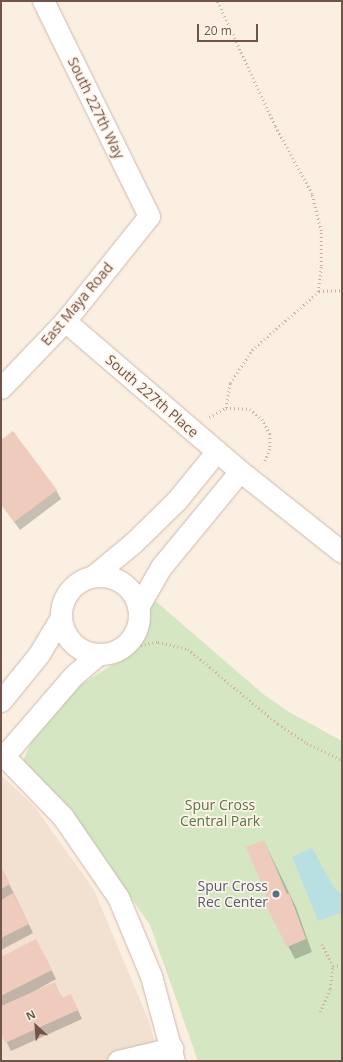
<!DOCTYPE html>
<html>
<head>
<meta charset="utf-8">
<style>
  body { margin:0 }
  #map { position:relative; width:343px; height:1062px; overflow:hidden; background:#fbefe2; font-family:"Open Sans",sans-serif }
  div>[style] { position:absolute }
  .residential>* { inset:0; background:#f2e0d1 }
  .green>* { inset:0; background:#d4e7c2 }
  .water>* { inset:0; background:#b8e0e2 }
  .shadow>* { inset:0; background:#0003 }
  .building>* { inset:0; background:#eecbbc }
  .path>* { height:2.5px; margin-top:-1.25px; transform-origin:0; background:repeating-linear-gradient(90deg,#d3ae9f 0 1px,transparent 0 4px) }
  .roads { filter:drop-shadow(0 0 1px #cdb8ad) drop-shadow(0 0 1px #cdb8ad) }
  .street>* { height:21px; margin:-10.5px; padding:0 10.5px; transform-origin:10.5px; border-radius:10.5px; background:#fff }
  .street>.ring { margin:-10.5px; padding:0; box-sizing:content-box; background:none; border:21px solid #fff; border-radius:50% }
  .dots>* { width:11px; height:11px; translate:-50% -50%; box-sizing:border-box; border:2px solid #fef3e8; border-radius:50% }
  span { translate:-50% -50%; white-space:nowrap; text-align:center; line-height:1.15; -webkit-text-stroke:3.5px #fef3e8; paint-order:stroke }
  .street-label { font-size:14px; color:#70544a }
  .park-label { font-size:14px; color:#577643 }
  .service-label { font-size:14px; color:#4e5e75 }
  .right { translate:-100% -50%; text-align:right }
  .frame { position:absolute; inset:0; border:2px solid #70544a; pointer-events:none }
  .north { position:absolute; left:16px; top:1006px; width:40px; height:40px; -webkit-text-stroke:3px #fef3e8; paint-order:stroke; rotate:334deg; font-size:11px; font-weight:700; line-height:16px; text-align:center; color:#70544a }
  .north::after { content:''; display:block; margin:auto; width:14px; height:18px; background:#70544a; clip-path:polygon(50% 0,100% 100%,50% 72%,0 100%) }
  .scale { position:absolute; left:197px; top:24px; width:61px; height:18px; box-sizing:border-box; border:2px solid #70544a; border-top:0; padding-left:5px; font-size:12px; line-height:14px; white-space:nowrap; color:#70544a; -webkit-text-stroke:3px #fef3e8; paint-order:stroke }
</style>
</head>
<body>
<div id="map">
  <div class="residential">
    <div style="clip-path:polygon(1px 775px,34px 806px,94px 890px,150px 1024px,159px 1061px,1px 1061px)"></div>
  </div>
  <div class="green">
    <div style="clip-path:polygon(152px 598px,263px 694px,289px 712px,342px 741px,342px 1061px,198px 1061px,150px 925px,84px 830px,23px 761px,36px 731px,66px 694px,117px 662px,137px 638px)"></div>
  </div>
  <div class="water">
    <div style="clip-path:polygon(312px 848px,334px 888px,342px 894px,342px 915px,339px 913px,318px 921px,292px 857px)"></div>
  </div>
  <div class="shadow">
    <div style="clip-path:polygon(1px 442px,56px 490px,61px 499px,20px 530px,1px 504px)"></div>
    <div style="clip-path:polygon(264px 841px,296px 907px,312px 952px,295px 959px,266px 905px,270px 903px)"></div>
    <div style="clip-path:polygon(1px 867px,33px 933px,1px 950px)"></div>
    <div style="clip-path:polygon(41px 949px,56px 979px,24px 997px,59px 992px,63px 999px,75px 1004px,82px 1019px,11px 1051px,1px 1031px,1px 958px)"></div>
  </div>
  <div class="building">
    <div style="clip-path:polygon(13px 431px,57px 490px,14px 522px,1px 504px,1px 440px)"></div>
    <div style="clip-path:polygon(264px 840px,287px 894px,289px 893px,306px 939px,287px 947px,265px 904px,269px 902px,246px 847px)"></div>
    <div style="clip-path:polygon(1px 866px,10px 884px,1px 889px)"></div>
    <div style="clip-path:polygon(13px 893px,29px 924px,1px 938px,1px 900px)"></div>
    <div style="clip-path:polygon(36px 939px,52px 970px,1px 996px,1px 957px)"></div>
    <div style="clip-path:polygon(55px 982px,62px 998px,71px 994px,78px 1010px,5px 1043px,1px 1033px,1px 1006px)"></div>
  </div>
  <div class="path">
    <div style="left:319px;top:291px;width:23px;rotate:-2deg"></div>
    <div style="left:226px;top:408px;width:24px;rotate:2deg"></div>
    <div style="left:250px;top:409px;width:16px;rotate:40deg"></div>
    <div style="left:262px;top:419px;width:17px;rotate:62deg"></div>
    <div style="left:270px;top:434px;width:15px;rotate:90deg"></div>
    <div style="left:270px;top:449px;width:16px;rotate:112deg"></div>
    <div style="left:209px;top:417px;width:19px;rotate:-28deg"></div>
    <div style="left:226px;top:408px;width:25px;rotate:-81deg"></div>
    <div style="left:230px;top:383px;width:40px;rotate:-56deg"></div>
    <div style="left:252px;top:350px;width:88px;rotate:-41.3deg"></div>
    <div style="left:318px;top:292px;width:26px;rotate:-83deg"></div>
    <div style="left:321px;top:266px;width:35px;rotate:-90deg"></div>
    <div style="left:321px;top:231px;width:38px;rotate:-104deg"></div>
    <div style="left:312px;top:194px;width:77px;rotate:-118.6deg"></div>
    <div style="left:275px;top:126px;width:138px;rotate:-114.9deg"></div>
    <div style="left:121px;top:649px;width:38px;rotate:-11deg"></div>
    <div style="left:158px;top:642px;width:31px;rotate:13deg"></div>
    <div style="left:188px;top:649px;width:117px;rotate:39.8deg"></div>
    <div style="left:278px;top:724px;width:35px;rotate:33deg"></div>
    <div style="left:307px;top:743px;width:39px;rotate:26deg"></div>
    <div style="left:322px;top:944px;width:25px;rotate:63deg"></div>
    <div style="left:320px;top:1012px;width:25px;rotate:-67deg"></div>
    <div style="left:330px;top:989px;width:23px;rotate:-83deg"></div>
    <div style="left:333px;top:966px;width:9px;rotate:-6deg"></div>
  </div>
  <div class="roads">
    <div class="street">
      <div style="left:65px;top:321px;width:230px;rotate:40.6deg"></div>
      <div style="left:240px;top:471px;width:130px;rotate:38.5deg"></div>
      <div style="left:1px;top:388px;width:93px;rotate:-46.3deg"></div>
      <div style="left:65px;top:321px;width:134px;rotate:-51.3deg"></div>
      <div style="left:149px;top:216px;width:240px;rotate:-116.2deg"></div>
      <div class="ring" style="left:61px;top:576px;width:57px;height:57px"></div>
      <div style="left:93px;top:576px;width:52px;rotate:-39.5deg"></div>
      <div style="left:133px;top:543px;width:62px;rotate:-44.3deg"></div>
      <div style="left:177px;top:500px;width:63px;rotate:-50.8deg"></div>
      <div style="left:138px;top:607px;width:46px;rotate:-60.1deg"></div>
      <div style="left:161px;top:567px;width:124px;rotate:-50.5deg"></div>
      <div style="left:1px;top:701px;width:60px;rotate:-51deg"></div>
      <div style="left:39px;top:654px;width:41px;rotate:-59deg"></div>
      <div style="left:1px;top:753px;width:89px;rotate:45.9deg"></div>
      <div style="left:63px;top:817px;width:97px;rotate:55.5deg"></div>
      <div style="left:118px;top:897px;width:86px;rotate:67.3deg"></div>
      <div style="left:151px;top:976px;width:88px;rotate:74.9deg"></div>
      <div style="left:4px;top:756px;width:107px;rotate:-49.2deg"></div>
      <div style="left:74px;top:675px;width:31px;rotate:-40deg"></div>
      <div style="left:118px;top:1061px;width:56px;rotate:-13.5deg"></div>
    </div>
  </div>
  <div class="dots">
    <div style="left:276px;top:894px;background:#5c6f8a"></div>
  </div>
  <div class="street-label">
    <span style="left:96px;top:108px;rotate:64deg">South 227th Way</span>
    <span style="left:77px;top:304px;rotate:-50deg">East Maya Road</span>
    <span style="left:152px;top:396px;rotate:41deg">South 227th Place</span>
  </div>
  <div class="park-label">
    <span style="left:220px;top:813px">Spur Cross<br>Central Park</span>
  </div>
  <div class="service-label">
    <span class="right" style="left:268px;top:894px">Spur Cross<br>Rec Center</span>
  </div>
  <div class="frame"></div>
  <div class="north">N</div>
  <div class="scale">20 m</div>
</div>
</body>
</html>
